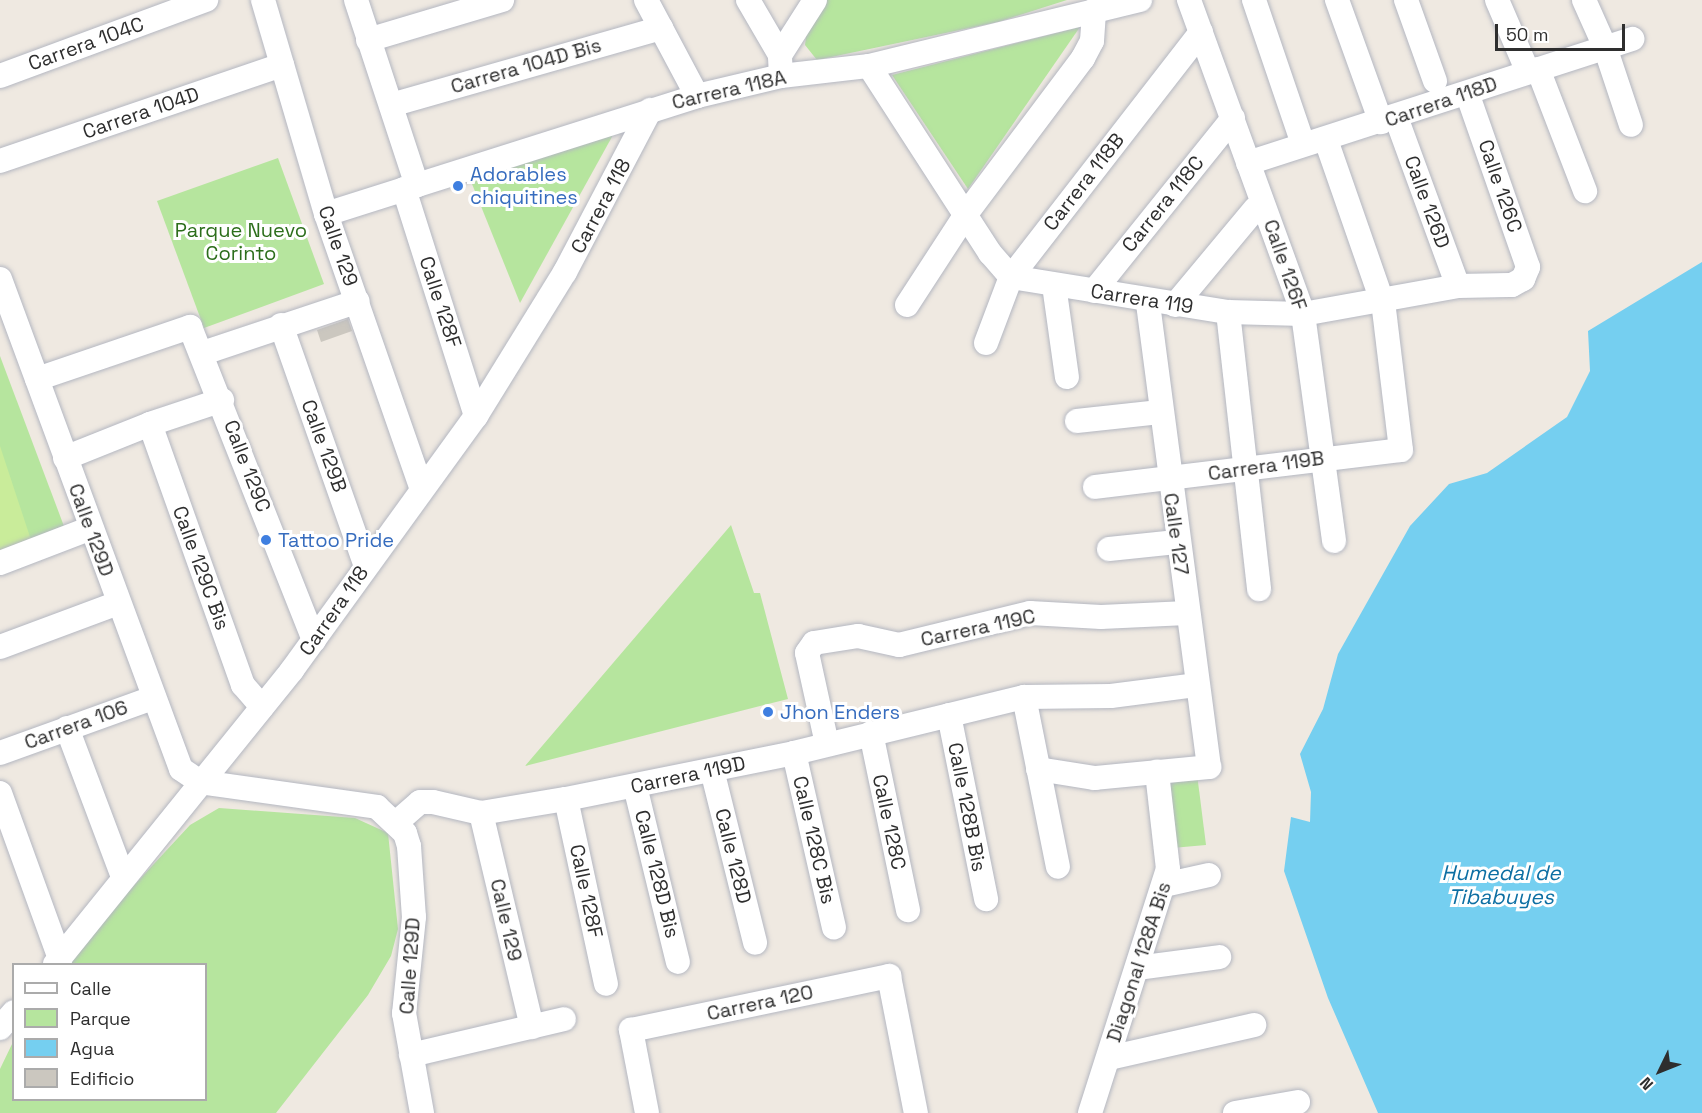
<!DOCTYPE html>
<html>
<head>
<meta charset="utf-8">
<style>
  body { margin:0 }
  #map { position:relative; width:1702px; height:1113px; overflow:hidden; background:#efe9e1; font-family:"Space Grotesk",sans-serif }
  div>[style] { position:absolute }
  .green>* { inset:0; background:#b6e59e }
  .pitch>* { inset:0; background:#c9ec9a }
  .water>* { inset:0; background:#75cff0 }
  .building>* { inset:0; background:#cbc7bf }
  .roads { filter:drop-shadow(0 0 2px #b4b7c1) drop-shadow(0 0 2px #b4b7c1) }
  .minor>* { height:24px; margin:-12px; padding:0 12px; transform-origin:12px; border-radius:12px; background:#fff }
  .dots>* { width:16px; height:16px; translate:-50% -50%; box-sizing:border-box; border:3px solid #fff; border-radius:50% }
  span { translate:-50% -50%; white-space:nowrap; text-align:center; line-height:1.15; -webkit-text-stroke:6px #fff; paint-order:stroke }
  .street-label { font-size:20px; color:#2e2e2e }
  .shop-label { font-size:20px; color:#366cbe }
  .left { translate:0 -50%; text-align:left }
  .park-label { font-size:20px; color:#2c6e1b }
  .water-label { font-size:21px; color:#0d6fa3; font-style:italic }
  .legend { position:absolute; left:12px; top:963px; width:195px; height:138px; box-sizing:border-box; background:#fff; border:2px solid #ababab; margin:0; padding:8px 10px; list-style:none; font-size:18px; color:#2e2e2e }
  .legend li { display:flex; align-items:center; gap:12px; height:30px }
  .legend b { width:30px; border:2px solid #ababab }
  .north { position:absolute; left:1630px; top:1041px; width:60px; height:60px; -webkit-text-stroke:4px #fff; paint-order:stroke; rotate:227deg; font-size:16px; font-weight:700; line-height:24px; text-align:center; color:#2e2e2e }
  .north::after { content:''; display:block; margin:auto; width:21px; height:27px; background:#2e2e2e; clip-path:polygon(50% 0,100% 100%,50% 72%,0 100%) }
  .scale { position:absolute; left:1495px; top:24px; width:130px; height:27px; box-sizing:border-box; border:3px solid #2e2e2e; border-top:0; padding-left:8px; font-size:18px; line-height:21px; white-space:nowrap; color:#2e2e2e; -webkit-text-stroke:4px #fff; paint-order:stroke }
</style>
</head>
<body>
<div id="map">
  <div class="green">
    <div style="clip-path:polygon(827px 0,1067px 0,998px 22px,817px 60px,805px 45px,807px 29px)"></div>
    <div style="clip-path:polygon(1080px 27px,968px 189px,892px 75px)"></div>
    <div style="clip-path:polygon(613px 135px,520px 303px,468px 174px)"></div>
    <div style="clip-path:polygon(278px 158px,324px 284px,204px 328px,157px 201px)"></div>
    <div style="clip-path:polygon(0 356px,65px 529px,0 553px)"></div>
    <div style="clip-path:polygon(731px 525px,754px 593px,760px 593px,788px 699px,525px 766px)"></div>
    <div style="clip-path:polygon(1197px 774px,1206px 845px,1172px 848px,1163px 778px)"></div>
    <div style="clip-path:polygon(219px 808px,355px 818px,388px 833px,398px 929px,391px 956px,368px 995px,276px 1113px,0 1113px,0 1069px,13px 1042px,14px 1100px,206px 1100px,206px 964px,61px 964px,190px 825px)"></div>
  </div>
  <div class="pitch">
    <div style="clip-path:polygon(0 446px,31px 540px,0 551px)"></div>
  </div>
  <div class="water">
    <div style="clip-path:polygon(1702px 262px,1702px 1113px,1378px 1113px,1328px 998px,1284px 871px,1291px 817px,1310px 822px,1311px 792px,1300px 754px,1323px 709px,1338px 654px,1410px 526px,1449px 484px,1487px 473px,1567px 417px,1590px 371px,1588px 331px)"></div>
  </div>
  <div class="building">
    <div style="clip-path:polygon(348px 319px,352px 331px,321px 342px,317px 330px)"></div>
  </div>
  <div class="roads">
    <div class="minor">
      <div style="left:263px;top:0;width:223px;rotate:73.6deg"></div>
      <div style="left:326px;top:214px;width:291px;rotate:70.8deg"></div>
      <div style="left:356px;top:0;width:195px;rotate:71.8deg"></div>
      <div style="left:646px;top:0;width:109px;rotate:62deg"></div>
      <div style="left:748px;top:0;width:64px;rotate:59.8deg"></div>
      <div style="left:1189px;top:0;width:334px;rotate:70deg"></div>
      <div style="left:1303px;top:314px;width:229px;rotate:82.2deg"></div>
      <div style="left:1254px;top:0;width:143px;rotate:71.2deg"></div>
      <div style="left:1337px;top:0;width:130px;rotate:70.2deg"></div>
      <div style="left:1406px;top:0;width:86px;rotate:70.3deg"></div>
      <div style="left:1497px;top:0;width:78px;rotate:66.7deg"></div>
      <div style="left:1584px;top:0;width:51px;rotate:65.9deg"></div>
      <div style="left:1605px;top:47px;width:82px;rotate:71.6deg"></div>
      <div style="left:368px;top:40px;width:140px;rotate:-16.6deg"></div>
      <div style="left:869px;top:66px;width:223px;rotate:57.1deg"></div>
      <div style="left:990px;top:253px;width:32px;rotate:49deg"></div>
      <div style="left:1011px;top:277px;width:220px;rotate:9.2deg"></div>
      <div style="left:1228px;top:312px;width:75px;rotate:1.5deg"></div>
      <div style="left:1303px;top:314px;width:158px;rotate:-10.2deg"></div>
      <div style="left:1458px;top:286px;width:54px;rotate:-1.1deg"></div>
      <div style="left:1512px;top:285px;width:13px;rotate:-29deg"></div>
      <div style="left:1523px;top:279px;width:13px;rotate:-67deg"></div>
      <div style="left:1528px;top:267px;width:184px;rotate:-109.3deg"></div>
      <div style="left:1538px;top:69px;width:131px;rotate:68.9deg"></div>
      <div style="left:0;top:76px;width:220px;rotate:-20.3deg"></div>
      <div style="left:781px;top:76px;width:21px;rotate:-93deg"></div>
      <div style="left:780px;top:55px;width:65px;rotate:-57.5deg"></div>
      <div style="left:391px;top:105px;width:281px;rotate:-15.9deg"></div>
      <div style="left:1396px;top:117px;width:180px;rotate:69.9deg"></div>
      <div style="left:1326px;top:140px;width:158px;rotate:70.8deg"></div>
      <div style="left:0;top:161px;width:298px;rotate:-18.8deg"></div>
      <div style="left:1248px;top:163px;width:404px;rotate:-17.9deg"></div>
      <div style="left:404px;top:189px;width:238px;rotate:72.4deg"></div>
      <div style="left:326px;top:214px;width:389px;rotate:-17.6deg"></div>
      <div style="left:697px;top:96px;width:86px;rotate:-13.4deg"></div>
      <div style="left:781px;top:76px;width:89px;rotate:-6.5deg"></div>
      <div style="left:869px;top:66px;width:279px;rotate:-13.7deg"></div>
      <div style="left:0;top:279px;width:522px;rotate:69.73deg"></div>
      <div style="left:181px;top:769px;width:23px;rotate:34deg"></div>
      <div style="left:200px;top:782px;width:179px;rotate:8deg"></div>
      <div style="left:377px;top:807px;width:38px;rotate:43deg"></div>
      <div style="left:405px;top:833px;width:14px;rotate:73deg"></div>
      <div style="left:409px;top:846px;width:71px;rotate:86deg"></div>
      <div style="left:414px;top:917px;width:97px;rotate:95.9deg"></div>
      <div style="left:404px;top:1013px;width:102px;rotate:79.8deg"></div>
      <div style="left:1054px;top:285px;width:93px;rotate:82deg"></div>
      <div style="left:1094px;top:291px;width:222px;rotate:-51.2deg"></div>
      <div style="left:907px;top:305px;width:108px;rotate:-57deg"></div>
      <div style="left:966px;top:214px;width:195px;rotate:-53.1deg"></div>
      <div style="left:1083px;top:58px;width:19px;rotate:-62deg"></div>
      <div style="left:1092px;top:41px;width:31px;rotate:-86deg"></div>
      <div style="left:1175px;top:305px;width:125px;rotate:-50.2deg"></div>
      <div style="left:1228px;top:312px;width:279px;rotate:83.6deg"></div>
      <div style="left:281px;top:325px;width:256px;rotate:70.6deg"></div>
      <div style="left:986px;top:343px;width:71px;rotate:-69.3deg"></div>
      <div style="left:1011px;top:277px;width:310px;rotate:-52.2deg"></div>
      <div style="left:203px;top:353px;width:163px;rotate:-18.5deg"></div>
      <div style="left:37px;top:379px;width:162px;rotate:-18.8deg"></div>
      <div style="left:190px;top:327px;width:337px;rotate:68.4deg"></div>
      <div style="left:1077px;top:421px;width:83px;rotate:-6.2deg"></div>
      <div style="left:150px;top:424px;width:277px;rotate:70.4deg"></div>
      <div style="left:243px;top:685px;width:29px;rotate:49deg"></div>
      <div style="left:65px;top:458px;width:92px;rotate:-21.8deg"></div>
      <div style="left:150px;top:424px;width:76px;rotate:-18.4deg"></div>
      <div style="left:1095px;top:487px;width:308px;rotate:-6.9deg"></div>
      <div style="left:1401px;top:450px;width:150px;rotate:-96.9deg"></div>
      <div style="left:1109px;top:549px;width:68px;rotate:-5.9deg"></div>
      <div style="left:0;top:563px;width:97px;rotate:-21deg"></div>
      <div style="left:0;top:647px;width:126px;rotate:-20.4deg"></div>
      <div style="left:1024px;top:697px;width:173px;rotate:78.7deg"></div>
      <div style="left:949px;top:715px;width:188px;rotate:78.6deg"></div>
      <div style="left:67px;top:728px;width:159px;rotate:69.4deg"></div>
      <div style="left:871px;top:733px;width:181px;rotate:78.2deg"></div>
      <div style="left:827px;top:744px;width:93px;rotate:-102.4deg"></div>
      <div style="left:807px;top:653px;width:12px;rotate:-55deg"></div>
      <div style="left:814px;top:643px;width:45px;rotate:-9deg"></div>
      <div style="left:858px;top:636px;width:42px;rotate:12.4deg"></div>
      <div style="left:899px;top:645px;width:135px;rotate:-13.7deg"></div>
      <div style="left:1030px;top:613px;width:71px;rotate:3.2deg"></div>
      <div style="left:1101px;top:617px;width:86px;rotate:-2.7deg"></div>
      <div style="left:0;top:753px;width:163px;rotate:-19.8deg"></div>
      <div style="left:794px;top:753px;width:179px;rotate:77.1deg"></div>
      <div style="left:1038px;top:769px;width:58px;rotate:9deg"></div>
      <div style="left:1095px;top:778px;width:115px;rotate:-5.5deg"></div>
      <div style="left:1209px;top:767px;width:470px;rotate:-97.5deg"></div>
      <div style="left:712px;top:770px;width:178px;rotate:76deg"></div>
      <div style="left:635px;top:786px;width:181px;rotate:76.3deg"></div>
      <div style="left:0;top:793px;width:177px;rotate:70.1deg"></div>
      <div style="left:566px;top:799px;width:189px;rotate:77.8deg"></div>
      <div style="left:481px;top:813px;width:220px;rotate:76.6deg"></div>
      <div style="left:397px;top:822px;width:30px;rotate:-41deg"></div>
      <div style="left:420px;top:802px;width:13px"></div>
      <div style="left:433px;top:802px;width:49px;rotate:12.9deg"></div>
      <div style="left:481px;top:813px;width:86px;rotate:-9.4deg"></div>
      <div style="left:566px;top:799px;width:233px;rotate:-11.4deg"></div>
      <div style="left:794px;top:753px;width:237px;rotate:-13.7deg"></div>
      <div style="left:1024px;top:697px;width:87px;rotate:-0.7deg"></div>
      <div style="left:1111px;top:696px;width:87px;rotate:-7.3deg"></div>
      <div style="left:1164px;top:885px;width:46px;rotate:-12.5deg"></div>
      <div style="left:55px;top:964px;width:378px;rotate:-51.1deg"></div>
      <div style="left:292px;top:670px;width:314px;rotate:-54.1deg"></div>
      <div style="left:476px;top:416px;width:169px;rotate:-58.3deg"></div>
      <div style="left:565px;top:272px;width:183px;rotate:-62.3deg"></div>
      <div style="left:1137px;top:968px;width:83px;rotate:-7.6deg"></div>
      <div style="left:0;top:1028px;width:21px;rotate:-49deg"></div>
      <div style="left:411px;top:1055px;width:157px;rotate:-13.2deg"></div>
      <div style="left:1109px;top:1058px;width:149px;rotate:-12.8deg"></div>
      <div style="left:647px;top:1113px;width:85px;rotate:-100.9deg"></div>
      <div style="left:631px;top:1030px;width:264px;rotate:-11.8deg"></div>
      <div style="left:889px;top:976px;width:140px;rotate:78.9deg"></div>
      <div style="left:1090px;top:1113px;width:256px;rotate:-72.3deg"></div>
      <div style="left:1168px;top:869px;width:98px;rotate:-96.5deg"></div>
      <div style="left:1235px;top:1113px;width:64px;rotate:-9.9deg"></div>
    </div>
  </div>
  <div class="dots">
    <div style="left:458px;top:186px;background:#3f7fe0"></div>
    <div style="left:266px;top:540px;background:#3f7fe0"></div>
    <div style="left:768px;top:712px;background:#3f7fe0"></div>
  </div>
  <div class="street-label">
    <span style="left:86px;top:44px;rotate:-20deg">Carrera 104C</span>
    <span style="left:526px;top:66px;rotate:-16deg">Carrera 104D Bis</span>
    <span style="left:729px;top:90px;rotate:-13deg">Carrera 118A</span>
    <span style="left:1441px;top:102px;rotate:-19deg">Carrera 118D</span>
    <span style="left:141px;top:113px;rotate:-19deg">Carrera 104D</span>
    <span style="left:1084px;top:182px;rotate:-52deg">Carrera 118B</span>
    <span style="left:1500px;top:186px;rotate:71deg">Calle 126C</span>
    <span style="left:1427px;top:202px;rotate:70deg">Calle 126D</span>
    <span style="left:1163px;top:204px;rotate:-51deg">Carrera 118C</span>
    <span style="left:601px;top:206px;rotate:-62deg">Carrera 118</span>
    <span style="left:338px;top:246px;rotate:71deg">Calle 129</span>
    <span style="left:1285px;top:265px;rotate:71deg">Calle 126F</span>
    <span style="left:1142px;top:299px;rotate:9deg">Carrera 119</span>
    <span style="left:440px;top:302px;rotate:72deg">Calle 128F</span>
    <span style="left:324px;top:446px;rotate:70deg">Calle 129B</span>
    <span style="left:247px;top:466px;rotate:69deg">Calle 129C</span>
    <span style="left:1266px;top:466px;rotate:-8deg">Carrera 119B</span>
    <span style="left:91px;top:530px;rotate:70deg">Calle 129D</span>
    <span style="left:1176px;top:534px;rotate:82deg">Calle 127</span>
    <span style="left:201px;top:568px;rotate:70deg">Calle 129C Bis</span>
    <span style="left:334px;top:611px;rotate:-55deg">Carrera 118</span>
    <span style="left:978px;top:628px;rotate:-12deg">Carrera 119C</span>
    <span style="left:76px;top:725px;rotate:-20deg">Carrera 106</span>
    <span style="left:688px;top:775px;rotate:-12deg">Carrera 119D</span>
    <span style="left:967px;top:807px;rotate:79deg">Calle 128B Bis</span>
    <span style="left:889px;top:822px;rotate:78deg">Calle 128C</span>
    <span style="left:814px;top:840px;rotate:77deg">Calle 128C Bis</span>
    <span style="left:733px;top:856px;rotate:76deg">Calle 128D</span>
    <span style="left:657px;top:874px;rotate:76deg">Calle 128D Bis</span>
    <span style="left:586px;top:891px;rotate:78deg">Calle 128F</span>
    <span style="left:506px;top:920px;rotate:77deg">Calle 129</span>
    <span style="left:1139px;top:962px;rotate:-72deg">Diagonal 128A Bis</span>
    <span style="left:410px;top:966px;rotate:-86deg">Calle 129D</span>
    <span style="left:760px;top:1003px;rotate:-12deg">Carrera 120</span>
  </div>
  <div class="shop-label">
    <span class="left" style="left:470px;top:186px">Adorables<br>chiquitines</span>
    <span class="left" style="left:278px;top:540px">Tattoo Pride</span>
    <span class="left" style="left:780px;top:712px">Jhon Enders</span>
  </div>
  <div class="park-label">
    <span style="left:241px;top:242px">Parque Nuevo<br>Corinto</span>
  </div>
  <div class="water-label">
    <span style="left:1501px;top:885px">Humedal de<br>Tibabuyes</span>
  </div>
  <ul class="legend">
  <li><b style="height:8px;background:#fff"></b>Calle</li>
  <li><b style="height:16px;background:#b6e59e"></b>Parque</li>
  <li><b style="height:16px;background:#75cff0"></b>Agua</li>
  <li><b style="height:16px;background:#cbc7bf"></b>Edificio</li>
  </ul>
  <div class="north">N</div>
  <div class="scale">50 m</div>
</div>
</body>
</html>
